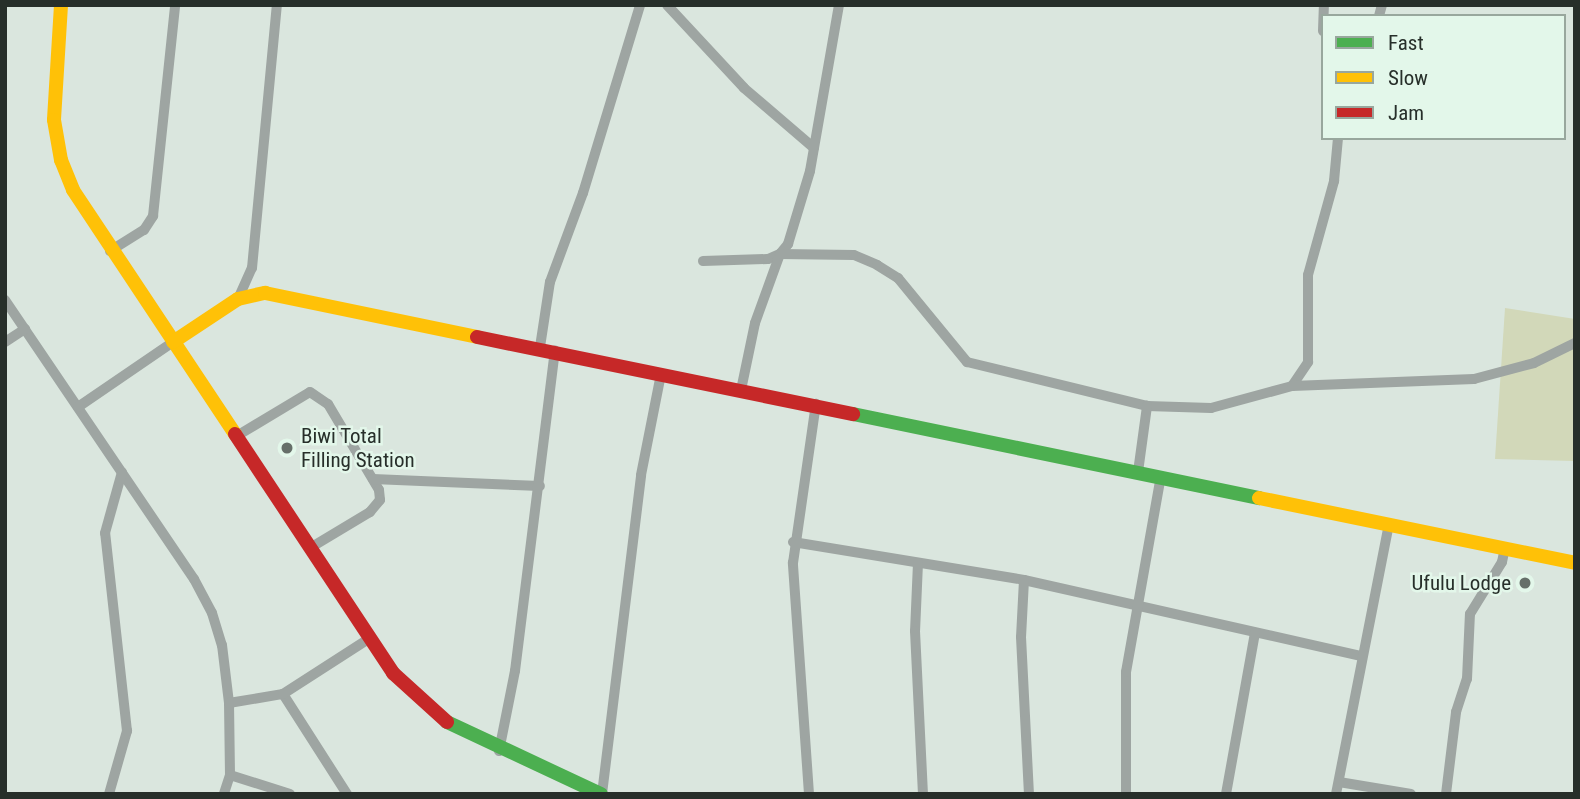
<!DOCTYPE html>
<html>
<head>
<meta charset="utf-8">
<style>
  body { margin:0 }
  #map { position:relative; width:1580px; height:799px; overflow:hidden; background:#dae6de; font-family:"Roboto Condensed",sans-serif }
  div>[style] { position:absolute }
  .green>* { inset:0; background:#d2d8b9 }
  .street>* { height:10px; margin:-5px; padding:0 5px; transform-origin:5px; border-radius:5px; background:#9ea5a2 }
  .fast>* { height:14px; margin:-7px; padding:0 7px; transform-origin:7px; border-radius:7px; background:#4caf50 }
  .slow>* { height:14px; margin:-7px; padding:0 7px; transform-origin:7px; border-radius:7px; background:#ffc107 }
  .jam>* { height:14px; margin:-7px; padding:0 7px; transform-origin:7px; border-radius:7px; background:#c62828 }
  .dots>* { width:19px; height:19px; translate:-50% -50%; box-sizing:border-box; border:4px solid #e3f7ea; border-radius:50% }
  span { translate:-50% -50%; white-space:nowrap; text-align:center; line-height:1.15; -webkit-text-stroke:5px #e3f7ea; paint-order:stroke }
  .poi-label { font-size:21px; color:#272f2a }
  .left { translate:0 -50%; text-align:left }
  .right { translate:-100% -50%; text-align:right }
  .frame { position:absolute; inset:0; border:7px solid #272f2a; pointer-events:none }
  .legend { position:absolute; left:1321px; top:14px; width:245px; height:126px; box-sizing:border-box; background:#e3f7ea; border:2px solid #98a79d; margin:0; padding:9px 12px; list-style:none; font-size:21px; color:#272f2a }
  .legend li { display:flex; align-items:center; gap:14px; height:35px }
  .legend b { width:35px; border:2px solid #98a79d }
</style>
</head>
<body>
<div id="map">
  <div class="green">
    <div style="clip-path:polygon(1505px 308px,1575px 319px,1575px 461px,1495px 459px)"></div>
  </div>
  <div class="street">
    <div style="left:667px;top:5px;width:113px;rotate:47.1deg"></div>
    <div style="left:744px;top:88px;width:92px;rotate:40.6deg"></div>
    <div style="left:1379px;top:16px;width:11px;rotate:-75deg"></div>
    <div style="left:1323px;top:31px;width:26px;rotate:-88deg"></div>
    <div style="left:110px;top:251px;width:40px;rotate:-32deg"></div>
    <div style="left:144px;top:230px;width:17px;rotate:-57deg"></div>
    <div style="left:153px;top:216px;width:212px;rotate:-84deg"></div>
    <div style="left:703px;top:261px;width:65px;rotate:-1.8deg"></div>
    <div style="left:768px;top:259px;width:13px;rotate:-23deg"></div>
    <div style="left:780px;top:254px;width:13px;rotate:-51deg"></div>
    <div style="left:788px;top:244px;width:76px;rotate:-73.2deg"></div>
    <div style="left:810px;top:171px;width:169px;rotate:-80.1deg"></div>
    <div style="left:238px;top:299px;width:34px;rotate:-66deg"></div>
    <div style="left:252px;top:268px;width:264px;rotate:-84.6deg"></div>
    <div style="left:5px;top:300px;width:337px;rotate:55.9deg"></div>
    <div style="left:194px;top:579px;width:38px;rotate:62deg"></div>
    <div style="left:212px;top:613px;width:34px;rotate:73deg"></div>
    <div style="left:222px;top:645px;width:58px;rotate:83.1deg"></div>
    <div style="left:229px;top:703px;width:72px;rotate:89.2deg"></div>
    <div style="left:230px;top:775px;width:20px;rotate:108deg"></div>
    <div style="left:5px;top:342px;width:24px;rotate:-33deg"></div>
    <div style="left:540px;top:347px;width:66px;rotate:-81.3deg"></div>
    <div style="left:550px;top:282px;width:95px;rotate:-69.7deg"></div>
    <div style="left:583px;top:193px;width:196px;rotate:-73.1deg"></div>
    <div style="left:1292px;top:386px;width:29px;rotate:-56deg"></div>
    <div style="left:1308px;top:362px;width:87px;rotate:-90deg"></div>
    <div style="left:1308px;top:275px;width:98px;rotate:-74.5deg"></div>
    <div style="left:1334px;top:181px;width:43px;rotate:-84.7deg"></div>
    <div style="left:741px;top:390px;width:68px;rotate:-78.2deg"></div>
    <div style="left:755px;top:323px;width:73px;rotate:-70.1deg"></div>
    <div style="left:780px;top:254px;width:74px;rotate:0.8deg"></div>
    <div style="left:854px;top:255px;width:25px;rotate:23deg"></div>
    <div style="left:877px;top:265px;width:25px;rotate:32deg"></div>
    <div style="left:898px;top:278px;width:109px;rotate:50.6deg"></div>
    <div style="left:967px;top:362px;width:185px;rotate:13.7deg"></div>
    <div style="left:1147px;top:406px;width:64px;rotate:1.8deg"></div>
    <div style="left:1211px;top:408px;width:84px;rotate:-15.2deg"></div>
    <div style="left:1292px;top:386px;width:182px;rotate:-2.2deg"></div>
    <div style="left:1474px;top:379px;width:62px;rotate:-14.9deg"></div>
    <div style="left:1534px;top:363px;width:46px;rotate:-26deg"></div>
    <div style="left:78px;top:407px;width:115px;rotate:-34.4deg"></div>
    <div style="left:235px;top:437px;width:87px;rotate:-31deg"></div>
    <div style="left:310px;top:392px;width:22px;rotate:34deg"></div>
    <div style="left:328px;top:404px;width:100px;rotate:59.3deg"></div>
    <div style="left:379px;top:490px;width:10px;rotate:84deg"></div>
    <div style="left:380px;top:500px;width:16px;rotate:130deg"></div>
    <div style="left:370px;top:512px;width:70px;rotate:149deg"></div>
    <div style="left:1138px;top:472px;width:67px;rotate:-82.2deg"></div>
    <div style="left:373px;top:479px;width:167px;rotate:2.4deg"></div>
    <div style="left:793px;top:542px;width:234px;rotate:9.3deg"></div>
    <div style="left:1024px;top:580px;width:346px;rotate:12.7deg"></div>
    <div style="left:918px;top:563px;width:68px;rotate:92.5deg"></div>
    <div style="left:915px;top:631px;width:163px;rotate:87.2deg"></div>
    <div style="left:1024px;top:580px;width:57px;rotate:93deg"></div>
    <div style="left:1021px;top:637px;width:157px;rotate:87.1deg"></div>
    <div style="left:283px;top:694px;width:119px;rotate:57.4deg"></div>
    <div style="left:229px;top:703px;width:55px;rotate:-9.5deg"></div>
    <div style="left:283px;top:694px;width:103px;rotate:-32.8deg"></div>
    <div style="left:499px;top:751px;width:82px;rotate:-78.7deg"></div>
    <div style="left:515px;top:671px;width:323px;rotate:-82.9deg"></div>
    <div style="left:230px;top:775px;width:63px;rotate:17.6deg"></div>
    <div style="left:1339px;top:782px;width:73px;rotate:9.5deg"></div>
    <div style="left:109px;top:794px;width:66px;rotate:-74.1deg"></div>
    <div style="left:127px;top:731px;width:199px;rotate:-96.3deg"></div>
    <div style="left:105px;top:533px;width:63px;rotate:-74.4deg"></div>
    <div style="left:602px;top:794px;width:321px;rotate:-83deg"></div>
    <div style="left:641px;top:475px;width:103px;rotate:-78.8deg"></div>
    <div style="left:809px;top:794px;width:232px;rotate:-94deg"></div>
    <div style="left:793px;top:563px;width:161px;rotate:-81.8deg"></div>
    <div style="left:1126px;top:794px;width:122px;rotate:-90deg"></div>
    <div style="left:1126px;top:672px;width:199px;rotate:-79.9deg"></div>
    <div style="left:1226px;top:794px;width:164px;rotate:-79.8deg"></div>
    <div style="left:1336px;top:794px;width:275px;rotate:-78.9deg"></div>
    <div style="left:1446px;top:794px;width:83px;rotate:-83deg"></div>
    <div style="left:1456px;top:712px;width:35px;rotate:-72deg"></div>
    <div style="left:1467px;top:679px;width:65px;rotate:-87.4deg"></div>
    <div style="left:1470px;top:614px;width:61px;rotate:-58.4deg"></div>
    <div style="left:1502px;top:562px;width:14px;rotate:-78deg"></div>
  </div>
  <div class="fast">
    <div style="left:853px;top:414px;width:415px;rotate:11.7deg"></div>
    <div style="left:447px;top:722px;width:170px;rotate:25.1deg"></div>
  </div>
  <div class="slow">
    <div style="left:61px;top:5px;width:115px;rotate:93.5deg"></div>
    <div style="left:54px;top:120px;width:41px;rotate:80.1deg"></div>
    <div style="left:61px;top:160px;width:32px;rotate:68deg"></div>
    <div style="left:73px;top:190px;width:293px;rotate:56.4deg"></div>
    <div style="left:173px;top:342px;width:78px;rotate:-33.5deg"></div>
    <div style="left:238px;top:299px;width:28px;rotate:-13deg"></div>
    <div style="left:265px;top:293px;width:217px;rotate:11.7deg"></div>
    <div style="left:1259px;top:498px;width:323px;rotate:11.6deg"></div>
  </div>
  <div class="jam">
    <div style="left:477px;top:337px;width:384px;rotate:11.6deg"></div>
    <div style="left:235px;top:434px;width:287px;rotate:56.5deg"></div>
    <div style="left:393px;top:673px;width:73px;rotate:42.2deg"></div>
  </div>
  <div class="dots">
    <div style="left:287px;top:448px;background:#666f69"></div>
    <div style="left:1525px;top:583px;background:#666f69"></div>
  </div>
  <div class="poi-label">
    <span class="left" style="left:301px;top:448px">Biwi Total<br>Filling Station</span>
    <span class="right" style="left:1511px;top:583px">Ufulu Lodge</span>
  </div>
  <div class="frame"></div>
  <ul class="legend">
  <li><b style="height:9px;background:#4caf50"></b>Fast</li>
  <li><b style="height:9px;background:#ffc107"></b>Slow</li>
  <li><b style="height:9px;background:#c62828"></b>Jam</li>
  </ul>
</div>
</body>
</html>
